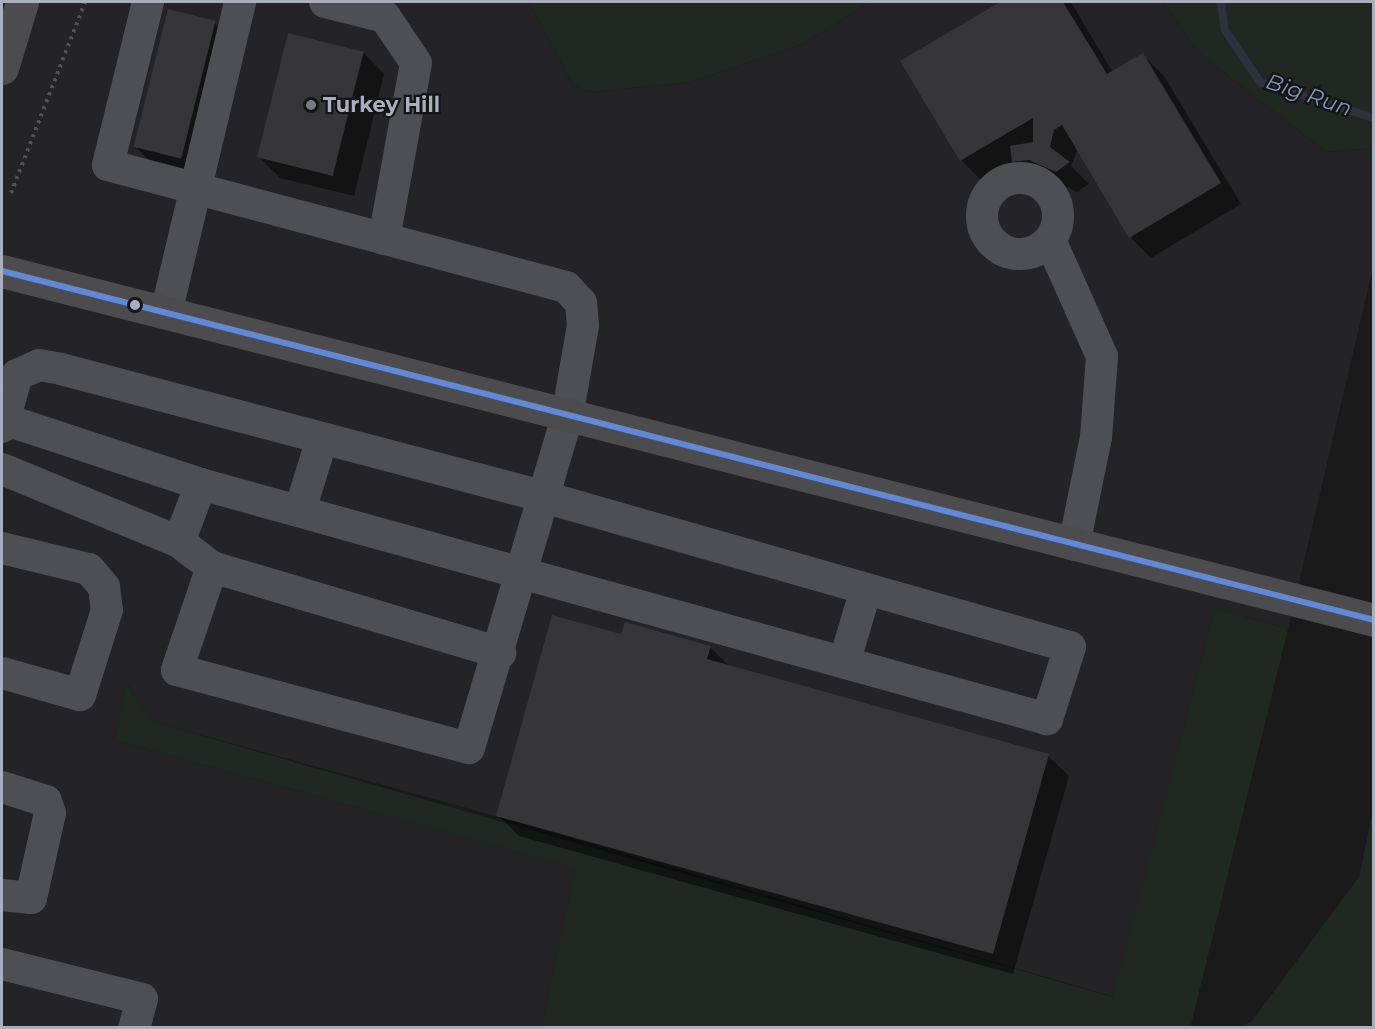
<!DOCTYPE html>
<style>
body{margin:0}
#map{position:relative;width:1375px;height:1029px;overflow:hidden;background:#1a1a1a;font-family:Montserrat,sans-serif}
div>[style]{position:absolute}
[style*='--x']{left:calc(var(--x)*1px);top:calc(var(--y)*1px);width:calc(var(--w)*1px);rotate:calc(var(--a)*1deg)}
.built>*{inset:0;background:#242426}
.green>*{inset:0;background:#1f2821}
.shadow>*{inset:0;background:#0007}
.stream>*{height:8px;margin:-4px;padding:0 4px;transform-origin:4px;border-radius:4px;background:#2c333d}
.building>*{inset:0;background:#363638;transform-origin:0 0}
.path>*{height:4px;margin-top:-2px;transform-origin:0;background:repeating-linear-gradient(90deg,#505055 0 3px,transparent 0 7.5px)}
.minor>*{height:32px;margin:-16px;padding:0 16px;transform-origin:16px;border-radius:16px;background:#4e4f53}
.minor>.ring{margin:-16px;padding:0;box-sizing:content-box;background:none;border:32px solid #4e4f53;border-radius:50%}
.major>*{height:33px;margin:-16.5px;padding:0 16.5px;transform-origin:16.5px;border-radius:16.5px;background:#4c4c4f}
.bus-1>*{height:6px;margin:-3px;padding:0 3px;transform-origin:3px;border-radius:3px;background:#6089d6}
.dots>*{width:16px;height:16px;translate:-50% -50%;box-sizing:border-box;border:3px solid #141416;border-radius:50%}
span{translate:-50% -50%;white-space:nowrap;text-align:center;line-height:1.15;-webkit-text-stroke:4.5px #141416;paint-order:stroke}
.poi-label{font-size:21px;color:#abaebb;font-weight:700}
.left{translate:0 -50%;text-align:left}
.water-label{font-size:22px;color:#8098b8;font-style:italic}
.frame{position:absolute;inset:0;border:3px solid #abaebb;pointer-events:none}
</style>
<div id="map">
<div class="built">
<i style="clip-path:polygon(2px 2px,529px 2px,573px 85px,592px 92px,691px 82px,803px 44px,870px 2px,1163px 2px,1199px 53px,1326px 152px,1373px 148px,1373px 268px,1288px 629px,1215px 608px,1114px 997px,496px 816px,150px 721px,128px 685px,114px 740px,577px 868px,541px 1027px,2px 1028px)"></i>
</div>
<div class="green">
<i style="clip-path:polygon(529px 2px,870px 2px,803px 44px,691px 82px,592px 92px,573px 85px)"></i>
<i style="clip-path:polygon(1163px 2px,1373px 2px,1373px 148px,1326px 152px,1199px 53px)"></i>
<i style="clip-path:polygon(1215px 608px,1288px 629px,1191px 1025px,1196px 1027px,541px 1027px,576px 868px,114px 740px,127px 684px,151px 721px,1113px 997px)"></i>
<i style="clip-path:polygon(1373px 810px,1373px 1027px,1241px 1027px,1252px 1021px,1359px 877px)"></i>
</div>
<div class="shadow">
<i style="clip-path:polygon(1003px 2px,1071px 2px,1113px 73px,1143px 55px,1164px 76px,1241px 204px,1151px 258px,1130px 237px,1078px 149px,1071px 166px,1089px 184px,1077px 192px,1052px 180px,1035px 182px,1014px 162px,982px 181px,961px 160px,902px 61px)"></i>
<i style="clip-path:polygon(214px 22px,230px 38px,196px 173px,151px 162px,135px 146px)"></i>
<i style="clip-path:polygon(364px 53px,384px 74px,354px 196px,280px 178px,259px 157px)"></i>
<i style="clip-path:polygon(622px 636px,710px 647px,730px 667px,1048px 756px,1069px 776px,1013px 974px,519px 836px,498px 815px)"></i>
</div>
<div class="stream">
<i style="--x:1221;--y:2;--w:28;--a:82"></i>
<i style="--x:1225;--y:30;--w:63;--a:56.1"></i>
<i style="--x:1260;--y:82;--w:120;--a:17.5"></i>
</div>
<div class="building">
<i style="clip-path:polygon(1000px 2px,1063px 2px,1107px 74px,1143px 53px,1221px 183px,1129px 238px,1062px 125px,1054px 130px,1050px 147px,1070px 162px,1056px 172px,1029px 160px,1012px 162px,1010px 146px,1033px 142px,1033px 118px,960px 161px,900px 61px)"></i>
<i style="left:168px;top:9px;width:49px;height:142px;rotate:14deg"></i>
<i style="left:288px;top:33px;width:78px;height:128px;rotate:14deg"></i>
<i style="clip-path:polygon(552px 615px,621px 634px,625px 622px,711px 646px,707px 659px,1049px 754px,993px 954px,496px 816px)"></i>
</div>
<div class="path">
<i style="--x:11;--y:193;--w:205;--a:-68.8"></i>
</div>
<div class="minor">
<i style="--x:325;--y:2;--w:62;--a:14"></i>
<i style="--x:385;--y:17;--w:55;--a:56"></i>
<i style="--x:416;--y:63;--w:179;--a:100.3"></i>
<i class="ring" style="left:982px;top:178px;width:44px;height:44px"></i>
<i style="--x:1050;--y:240;--w:127;--a:65.9"></i>
<i style="--x:1102;--y:356;--w:81;--a:94.2"></i>
<i style="--x:1096;--y:437;--w:110;--a:101.5"></i>
<i style="--x:166;--y:313;--w:320;--a:-76.6"></i>
<i style="--x:3;--y:419;--w:208;--a:18.2"></i>
<i style="--x:2;--y:427;--w:54;--a:-73.9"></i>
<i style="--x:17;--y:375;--w:24;--a:-24"></i>
<i style="--x:39;--y:365;--w:22;--a:10"></i>
<i style="--x:61;--y:369;--w:500;--a:14.8"></i>
<i style="--x:544;--y:497;--w:547;--a:15.92"></i>
<i style="--x:1070;--y:647;--w:76;--a:107.7"></i>
<i style="--x:1047;--y:719;--w:878;--a:-164.48"></i>
<i style="--x:201;--y:484;--w:62;--a:110.8"></i>
<i style="--x:2;--y:469;--w:191;--a:22.4"></i>
<i style="--x:179;--y:542;--w:41;--a:37.1"></i>
<i style="--x:212;--y:567;--w:109;--a:108.8"></i>
<i style="--x:177;--y:670;--w:302;--a:15"></i>
<i style="--x:469;--y:748;--w:345;--a:-73.5"></i>
<i style="--x:567;--y:417;--w:93;--a:-80.1"></i>
<i style="--x:583;--y:325;--w:22;--a:-95"></i>
<i style="--x:581;--y:303;--w:22;--a:-133"></i>
<i style="--x:566;--y:287;--w:474;--a:-165.1"></i>
<i style="--x:108;--y:165;--w:168;--a:-76.2"></i>
<i style="--x:300;--y:510;--w:74;--a:-72.8"></i>
<i style="--x:2;--y:548;--w:89;--a:13.6"></i>
<i style="--x:89;--y:569;--w:23;--a:50"></i>
<i style="--x:104;--y:587;--w:23;--a:83"></i>
<i style="--x:107;--y:610;--w:89;--a:107.6"></i>
<i style="--x:80;--y:695;--w:81;--a:-164.2"></i>
<i style="--x:212;--y:567;--w:301;--a:16.6"></i>
<i style="--x:845;--y:660;--w:74;--a:-73.5"></i>
<i style="--x:2;--y:787;--w:46;--a:17.7"></i>
<i style="--x:46;--y:801;--w:13;--a:72"></i>
<i style="--x:50;--y:813;--w:87;--a:102.6"></i>
<i style="--x:31;--y:898;--w:29;--a:-174"></i>
<i style="--x:2;--y:964;--w:144;--a:14"></i>
<i style="--x:142;--y:999;--w:30;--a:105"></i>
</div>
<div class="major">
<i style="--x:2;--y:68;--w:69;--a:-73.1"></i>
<i style="--x:2;--y:271;--w:1416;--a:14.27"></i>
</div>
<div class="bus-1">
<i style="--x:2;--y:271;--w:1416;--a:14.27"></i>
</div>
<div class="dots">
<i style="left:311px;top:105px;background:#787a83"></i>
<i style="left:135px;top:305px;background:#abaebb"></i>
</div>
<div class="poi-label">
<span class="left" style="left:323px;top:105px">Turkey Hill</span>
</div>
<div class="water-label">
<span style="left:1309px;top:95px;rotate:19deg">Big Run</span>
</div>
<div class="frame"></div>
</div>
